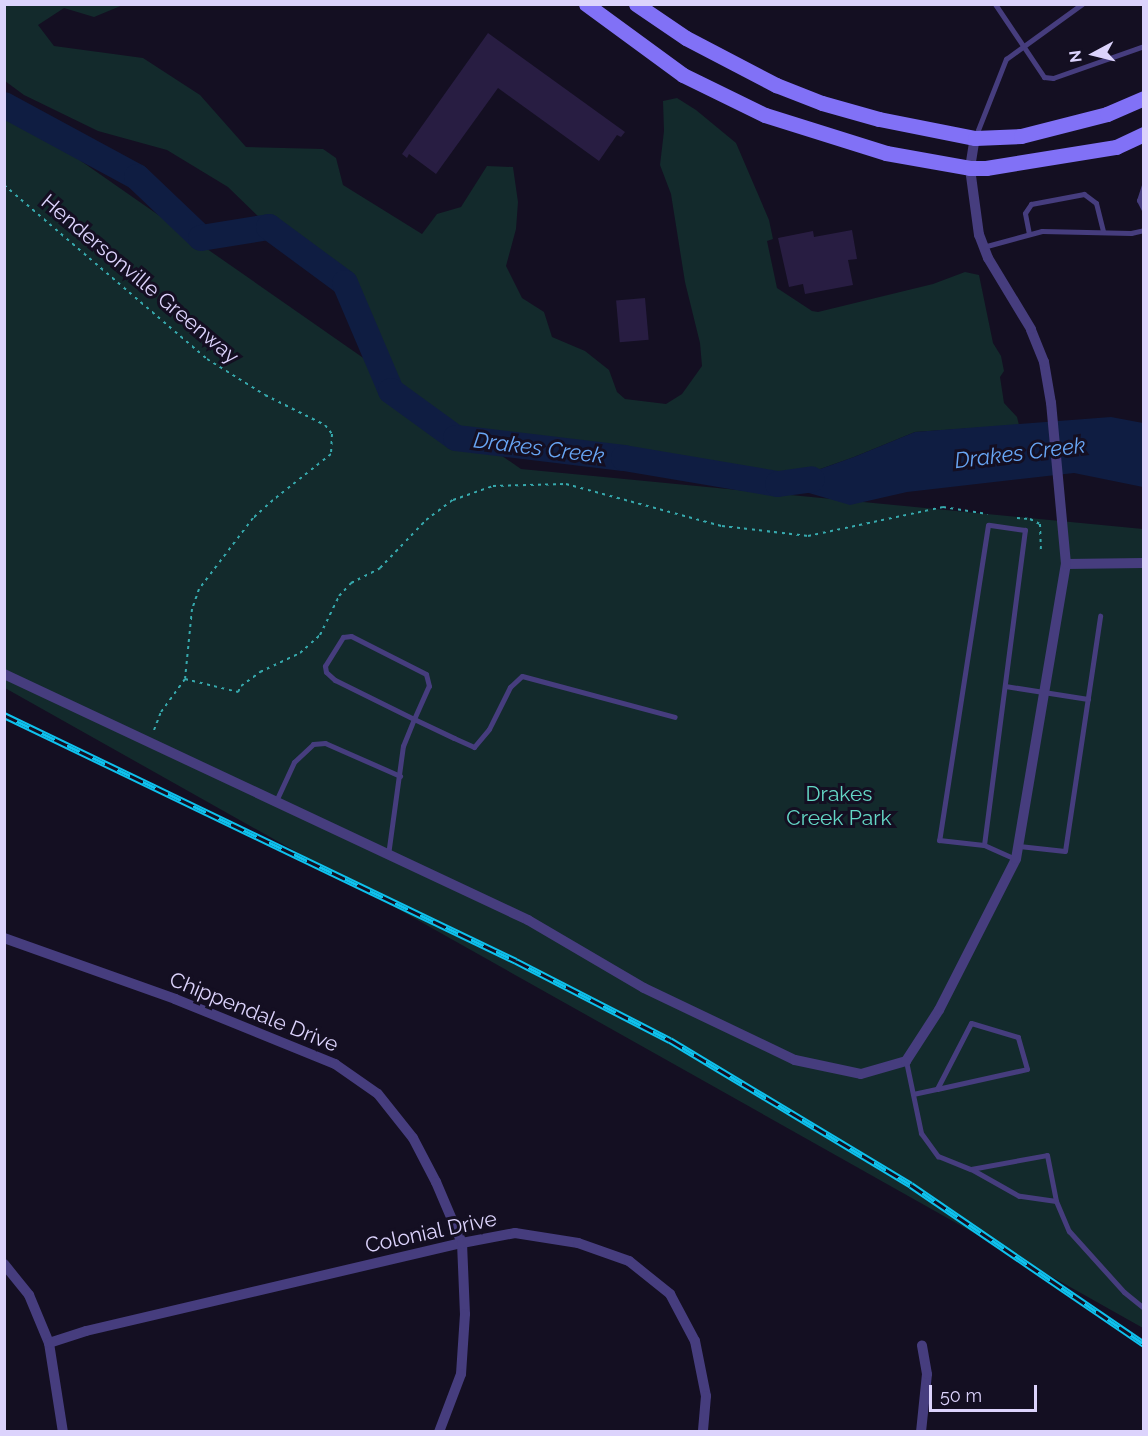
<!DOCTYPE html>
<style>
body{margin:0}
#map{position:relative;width:1148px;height:1436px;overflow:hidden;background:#140f22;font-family:Raleway,sans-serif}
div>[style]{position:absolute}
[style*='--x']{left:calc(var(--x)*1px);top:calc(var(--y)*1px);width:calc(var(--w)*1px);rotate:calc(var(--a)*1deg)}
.green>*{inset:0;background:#132a2c}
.water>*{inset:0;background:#0f1d42}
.river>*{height:26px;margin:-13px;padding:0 13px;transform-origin:13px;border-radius:13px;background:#0f1d42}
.building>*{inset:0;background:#281d42;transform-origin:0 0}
.path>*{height:2px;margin-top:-1px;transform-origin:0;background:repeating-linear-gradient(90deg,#36a9ad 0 3px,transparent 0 7.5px)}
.lane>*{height:5px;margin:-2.5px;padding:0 2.5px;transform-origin:2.5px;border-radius:2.5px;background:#463d7e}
.street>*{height:10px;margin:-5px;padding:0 5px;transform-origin:5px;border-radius:5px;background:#463d7e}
.secondary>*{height:15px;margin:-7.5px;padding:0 7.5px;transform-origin:7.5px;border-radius:7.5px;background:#8171f6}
.rail>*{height:7px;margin-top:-3.5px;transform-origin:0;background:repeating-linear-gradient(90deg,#140f22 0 14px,#0fc1ed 0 28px);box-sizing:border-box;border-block:2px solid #0fc1ed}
span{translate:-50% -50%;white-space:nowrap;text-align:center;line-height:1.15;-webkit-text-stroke:6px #140f22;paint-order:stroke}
.street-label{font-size:21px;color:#dcd3fc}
.park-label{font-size:21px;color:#64d8c6}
.water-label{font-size:22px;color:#68a6f5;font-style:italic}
.frame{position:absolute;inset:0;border:6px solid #dcd3fc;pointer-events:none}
.north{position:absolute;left:1064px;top:24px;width:60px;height:60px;-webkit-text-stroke:4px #140f22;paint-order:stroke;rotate:263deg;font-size:16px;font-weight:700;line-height:24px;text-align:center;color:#dcd3fc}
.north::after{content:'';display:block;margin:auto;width:21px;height:27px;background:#dcd3fc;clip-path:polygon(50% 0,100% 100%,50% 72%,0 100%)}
.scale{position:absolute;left:929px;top:1385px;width:108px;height:27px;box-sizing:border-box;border:3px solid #dcd3fc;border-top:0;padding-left:8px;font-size:18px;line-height:21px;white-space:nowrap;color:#dcd3fc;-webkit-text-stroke:4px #140f22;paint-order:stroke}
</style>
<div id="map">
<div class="green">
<i style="clip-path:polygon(5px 5px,123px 5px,94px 17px,64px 8px,38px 25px,54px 46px,143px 58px,200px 95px,246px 147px,323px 149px,336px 158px,343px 185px,422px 234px,437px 214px,461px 207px,487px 166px,513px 167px,518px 202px,516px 229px,506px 266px,522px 298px,544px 312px,552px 337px,585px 351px,609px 370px,617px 392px,625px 399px,666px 404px,682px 394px,702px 366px,700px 343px,685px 282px,671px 194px,660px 165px,664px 131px,663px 101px,677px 98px,696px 110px,736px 143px,769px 220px,773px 239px,767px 241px,777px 288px,812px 311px,818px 312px,933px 284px,965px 272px,979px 275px,993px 343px,1001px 356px,1004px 371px,1000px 377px,1004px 403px,1017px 417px,1019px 425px,915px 432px,854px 457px,778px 484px,624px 458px,482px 442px,521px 469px,1143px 529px,1143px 1328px,5px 688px,5px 108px,382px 371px,345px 283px,269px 227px,228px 187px,167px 150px,98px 131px,24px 95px,5px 81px)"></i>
</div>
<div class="water">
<i style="clip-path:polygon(1111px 417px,1143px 423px,1143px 487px,1074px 473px,907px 492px,850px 505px,778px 484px,854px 457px,915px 432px)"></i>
</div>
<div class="river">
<i style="--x:4;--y:105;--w:151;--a:28.4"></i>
<i style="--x:137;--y:177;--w:88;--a:43.6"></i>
<i style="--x:201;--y:238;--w:69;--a:-9.2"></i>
<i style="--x:269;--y:227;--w:94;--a:36.4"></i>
<i style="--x:345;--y:283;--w:117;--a:66.9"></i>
<i style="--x:391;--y:391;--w:80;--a:35.9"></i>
<i style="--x:456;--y:438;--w:169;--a:6.8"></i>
<i style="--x:624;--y:458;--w:156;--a:9.6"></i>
<i style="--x:778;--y:484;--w:34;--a:-8"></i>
</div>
<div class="building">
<i style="clip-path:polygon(488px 33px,625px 132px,621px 137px,617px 135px,599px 161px,498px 88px,436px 174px,409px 154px,407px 158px,402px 154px)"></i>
<i style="clip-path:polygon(852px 230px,857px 259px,848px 260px,853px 285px,805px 294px,803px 284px,789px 287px,778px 238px,813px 231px,814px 237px)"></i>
<i style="left:645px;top:298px;width:42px;height:29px;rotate:85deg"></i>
</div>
<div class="path">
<i style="--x:4;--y:185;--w:267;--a:40.6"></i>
<i style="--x:207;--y:359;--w:68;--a:31.8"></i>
<i style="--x:265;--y:395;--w:67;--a:26.6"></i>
<i style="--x:325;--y:425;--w:11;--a:52"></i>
<i style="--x:332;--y:434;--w:20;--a:93"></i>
<i style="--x:331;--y:454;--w:74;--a:141.6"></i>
<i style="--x:273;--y:500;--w:27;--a:138"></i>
<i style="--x:253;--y:518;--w:89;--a:127.3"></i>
<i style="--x:199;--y:589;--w:21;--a:109"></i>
<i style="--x:192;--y:609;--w:70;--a:95.7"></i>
<i style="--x:1017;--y:518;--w:13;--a:4"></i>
<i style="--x:1030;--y:519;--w:11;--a:27"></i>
<i style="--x:1040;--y:524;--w:30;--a:88"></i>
<i style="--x:185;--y:679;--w:55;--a:13.8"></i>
<i style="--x:238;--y:692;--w:7;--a:-63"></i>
<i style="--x:241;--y:686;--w:24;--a:-36"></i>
<i style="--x:260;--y:672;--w:44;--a:-25.4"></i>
<i style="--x:300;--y:653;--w:27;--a:-42"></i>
<i style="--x:320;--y:635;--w:43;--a:-64"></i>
<i style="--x:339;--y:596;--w:18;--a:-47"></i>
<i style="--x:351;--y:583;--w:33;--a:-27"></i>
<i style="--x:380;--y:568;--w:66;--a:-46.2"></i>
<i style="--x:426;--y:520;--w:34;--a:-37"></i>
<i style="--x:453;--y:500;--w:42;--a:-19.3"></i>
<i style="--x:493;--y:486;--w:73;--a:-1.6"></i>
<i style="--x:566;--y:484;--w:162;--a:15.1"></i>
<i style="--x:722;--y:526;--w:87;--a:6.6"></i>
<i style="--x:808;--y:536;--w:138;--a:-12.1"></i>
<i style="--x:943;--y:507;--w:45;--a:9"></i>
<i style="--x:154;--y:730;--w:19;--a:-69"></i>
<i style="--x:161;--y:712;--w:41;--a:-54"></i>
</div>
<div class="lane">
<i style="--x:995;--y:4;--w:88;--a:56.1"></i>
<i style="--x:1044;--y:77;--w:9;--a:6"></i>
<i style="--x:1053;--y:78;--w:96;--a:-19.4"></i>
<i style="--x:976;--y:135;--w:82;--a:-68.5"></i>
<i style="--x:1006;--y:59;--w:94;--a:-35.9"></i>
<i style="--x:1144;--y:185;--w:16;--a:108"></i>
<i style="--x:1139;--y:200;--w:11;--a:63"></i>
<i style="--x:1029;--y:234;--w:21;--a:-101"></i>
<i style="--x:1025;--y:213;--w:11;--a:-56"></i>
<i style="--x:1031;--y:204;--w:54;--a:-10.7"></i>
<i style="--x:1084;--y:194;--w:15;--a:37"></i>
<i style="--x:1096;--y:203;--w:29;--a:76"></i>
<i style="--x:983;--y:247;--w:61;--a:-15.2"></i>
<i style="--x:1042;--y:231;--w:89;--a:1.3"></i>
<i style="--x:1131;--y:233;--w:13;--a:-13"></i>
<i style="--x:1005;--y:686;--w:84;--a:8.9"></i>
<i style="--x:276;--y:801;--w:43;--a:-65.2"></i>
<i style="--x:294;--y:762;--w:26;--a:-43"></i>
<i style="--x:313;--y:744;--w:12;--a:-5"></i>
<i style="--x:325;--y:743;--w:82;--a:23.7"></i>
<i style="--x:984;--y:845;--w:318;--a:-82.6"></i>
<i style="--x:1025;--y:530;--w:37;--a:-172"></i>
<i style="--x:988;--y:525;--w:319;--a:98.8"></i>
<i style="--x:939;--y:840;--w:45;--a:6.3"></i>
<i style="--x:984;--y:845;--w:35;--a:24"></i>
<i style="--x:1019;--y:846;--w:46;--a:6.2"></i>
<i style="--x:1065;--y:851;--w:238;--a:-81.5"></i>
<i style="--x:388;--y:855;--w:110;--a:-82.2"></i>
<i style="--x:403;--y:746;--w:29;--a:-68"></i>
<i style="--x:414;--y:719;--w:36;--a:-66"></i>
<i style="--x:429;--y:686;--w:12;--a:-104"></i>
<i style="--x:426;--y:674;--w:84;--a:-153.1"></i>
<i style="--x:351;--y:636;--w:8;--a:173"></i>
<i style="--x:343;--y:637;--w:34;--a:122"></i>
<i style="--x:325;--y:666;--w:6;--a:81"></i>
<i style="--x:326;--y:672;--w:12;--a:42"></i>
<i style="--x:335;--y:680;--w:88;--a:26.3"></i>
<i style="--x:414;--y:719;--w:44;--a:25.4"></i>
<i style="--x:454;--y:738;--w:22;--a:24"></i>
<i style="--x:474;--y:747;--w:23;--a:-50"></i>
<i style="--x:489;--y:729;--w:47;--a:-63.4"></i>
<i style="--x:510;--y:687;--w:16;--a:-43"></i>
<i style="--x:522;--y:676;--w:158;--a:15"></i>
<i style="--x:906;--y:1061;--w:74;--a:78.2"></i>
<i style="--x:921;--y:1133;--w:29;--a:54"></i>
<i style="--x:938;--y:1156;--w:35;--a:22"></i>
<i style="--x:971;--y:1169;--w:77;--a:-10.4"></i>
<i style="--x:1047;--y:1155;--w:47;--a:78.9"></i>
<i style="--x:1056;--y:1201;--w:37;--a:-172"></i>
<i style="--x:1019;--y:1196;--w:55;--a:-150.6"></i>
<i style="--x:913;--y:1094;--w:25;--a:-12"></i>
<i style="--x:937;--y:1089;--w:92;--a:-12.5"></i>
<i style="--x:1027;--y:1069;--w:33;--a:-106"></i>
<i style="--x:1018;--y:1037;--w:49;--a:-163.4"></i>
<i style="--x:971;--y:1023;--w:74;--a:117.3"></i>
<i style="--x:1056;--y:1201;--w:33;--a:67"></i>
<i style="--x:1069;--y:1231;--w:82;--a:48"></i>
<i style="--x:1124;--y:1292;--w:26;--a:39"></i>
</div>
<div class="street">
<i style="--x:1066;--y:564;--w:78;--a:-0.7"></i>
<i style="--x:4;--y:674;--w:579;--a:25.15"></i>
<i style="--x:528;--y:920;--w:134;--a:30.4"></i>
<i style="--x:644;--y:988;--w:167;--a:25.5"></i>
<i style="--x:795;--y:1060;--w:67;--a:12"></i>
<i style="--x:861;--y:1074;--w:47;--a:-16.1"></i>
<i style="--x:906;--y:1061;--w:61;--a:-57.1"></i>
<i style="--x:939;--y:1010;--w:169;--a:-63"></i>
<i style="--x:1016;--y:859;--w:299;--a:-80.4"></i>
<i style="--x:1066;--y:564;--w:162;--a:-95.3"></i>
<i style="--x:1051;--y:403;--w:42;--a:-99.7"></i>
<i style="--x:1044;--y:362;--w:35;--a:-112"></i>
<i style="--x:1031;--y:329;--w:83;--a:-121.2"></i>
<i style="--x:988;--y:258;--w:25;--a:-111"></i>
<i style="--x:979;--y:235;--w:68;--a:-97.7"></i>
<i style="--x:970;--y:168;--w:30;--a:-81"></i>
<i style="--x:4;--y:938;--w:182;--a:19.6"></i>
<i style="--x:175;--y:999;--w:173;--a:22.1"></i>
<i style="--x:335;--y:1064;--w:52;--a:34.9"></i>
<i style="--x:378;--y:1094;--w:56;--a:51.5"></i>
<i style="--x:413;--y:1138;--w:50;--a:62.4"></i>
<i style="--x:436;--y:1182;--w:66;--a:66.9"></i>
<i style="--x:462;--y:1243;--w:71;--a:87.6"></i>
<i style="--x:465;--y:1314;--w:60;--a:93.8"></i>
<i style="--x:461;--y:1374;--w:62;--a:110.8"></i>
<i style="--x:4;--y:1264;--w:40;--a:51"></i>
<i style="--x:29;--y:1295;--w:52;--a:67.4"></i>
<i style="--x:49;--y:1343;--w:90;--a:81.1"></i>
<i style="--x:49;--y:1343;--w:39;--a:-18"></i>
<i style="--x:86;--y:1331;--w:386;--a:-13.2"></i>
<i style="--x:462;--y:1243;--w:54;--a:-10.7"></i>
<i style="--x:515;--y:1233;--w:64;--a:9"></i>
<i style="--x:578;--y:1243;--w:54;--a:19.4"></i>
<i style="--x:629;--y:1261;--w:53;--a:38.8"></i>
<i style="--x:670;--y:1294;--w:53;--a:62"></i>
<i style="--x:695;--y:1341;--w:56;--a:78.7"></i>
<i style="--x:706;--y:1396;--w:36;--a:95"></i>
<i style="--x:921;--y:1432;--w:58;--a:-84.1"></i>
<i style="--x:927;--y:1374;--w:29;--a:-100"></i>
</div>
<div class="secondary">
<i style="--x:586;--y:4;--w:120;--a:36.2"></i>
<i style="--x:683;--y:75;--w:91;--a:26"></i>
<i style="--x:765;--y:115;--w:127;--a:17.4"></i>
<i style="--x:886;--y:153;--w:85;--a:10.1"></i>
<i style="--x:970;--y:168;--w:16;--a:0"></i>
<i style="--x:986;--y:168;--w:132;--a:-9.2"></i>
<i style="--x:1116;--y:147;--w:31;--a:-25"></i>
<i style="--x:636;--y:4;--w:60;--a:34.2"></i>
<i style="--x:686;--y:38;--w:102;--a:27.6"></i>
<i style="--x:776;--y:85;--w:49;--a:21.4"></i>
<i style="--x:822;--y:103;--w:59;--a:15.7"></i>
<i style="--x:879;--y:119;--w:98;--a:11.2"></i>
<i style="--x:975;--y:138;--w:46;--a:-2.5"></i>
<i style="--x:1021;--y:136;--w:89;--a:-14.3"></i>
<i style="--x:1107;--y:114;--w:40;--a:-23.4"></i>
</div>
<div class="rail">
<i style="--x:4;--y:715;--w:568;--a:25.66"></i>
<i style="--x:516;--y:961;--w:173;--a:27.2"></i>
<i style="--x:670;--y:1040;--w:281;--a:31"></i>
<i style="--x:911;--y:1185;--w:282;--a:34.3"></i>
</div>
<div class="street-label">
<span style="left:140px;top:279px;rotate:40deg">Hendersonville Greenway</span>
<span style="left:254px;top:1012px;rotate:22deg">Chippendale Drive</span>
<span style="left:431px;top:1232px;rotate:-12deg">Colonial Drive</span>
</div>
<div class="park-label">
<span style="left:839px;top:806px">Drakes<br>Creek Park</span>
</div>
<div class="water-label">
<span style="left:539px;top:448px;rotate:7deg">Drakes Creek</span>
<span style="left:1020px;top:453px;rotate:-7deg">Drakes Creek</span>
</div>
<div class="frame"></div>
<div class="north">N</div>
<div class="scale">50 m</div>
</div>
